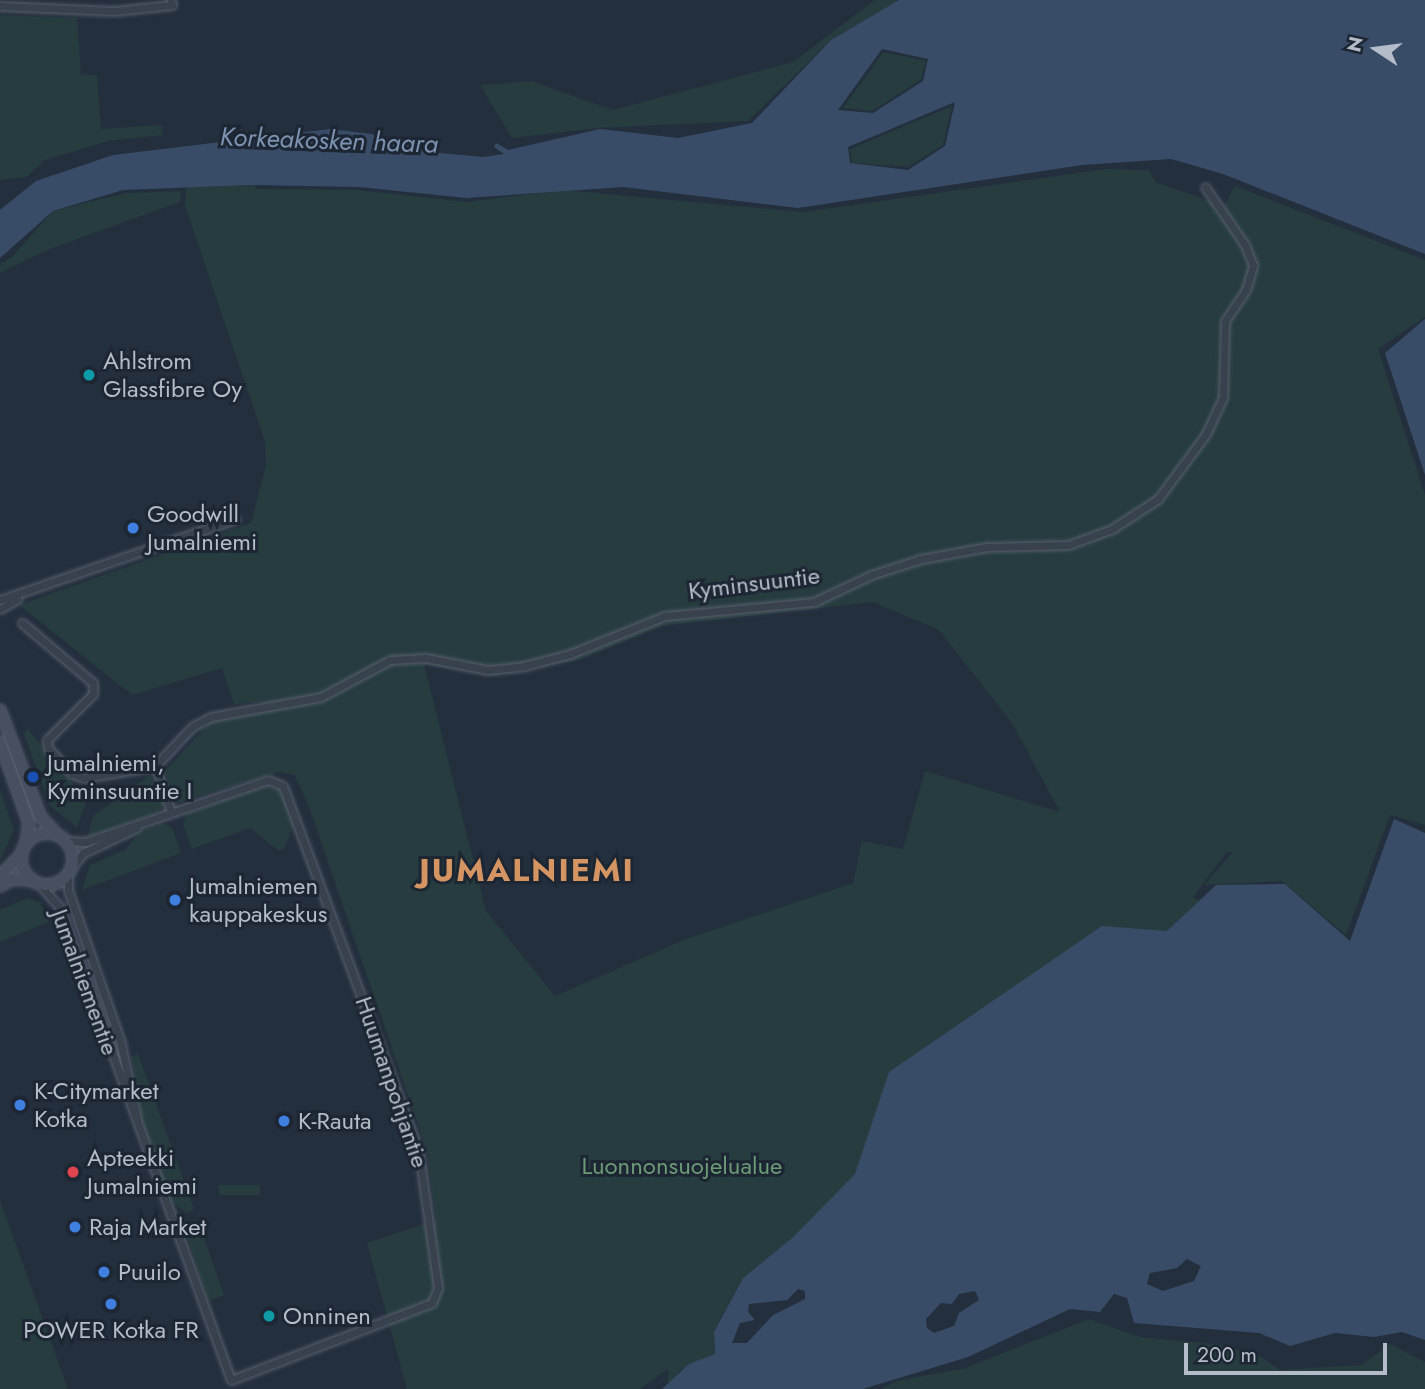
<!DOCTYPE html>
<style>
body{margin:0}
#map{position:relative;width:1425px;height:1389px;overflow:hidden;background:#242f3e;font-family:Jost,sans-serif}
div>[style]{position:absolute}
[style*='--x']{left:calc(var(--x)*1px);top:calc(var(--y)*1px);width:calc(var(--w)*1px);rotate:calc(var(--a)*1deg)}
.green>*{inset:0;background:#263c3f;transform-origin:0 0}
.water>*{inset:0;background:#394c67}
.roads{filter:drop-shadow(0 0 2px #565f6c) drop-shadow(0 0 2px #565f6c)}
.street>*{height:7px;margin:-3.5px;padding:0 3.5px;transform-origin:3.5px;border-radius:3.5px;background:#38414e}
.secondary>*{height:10px;margin:-5px;padding:0 5px;transform-origin:5px;border-radius:5px;background:#465061}
.secondary>.ring{margin:-5px;padding:0;box-sizing:content-box;background:none;border:10px solid #465061;border-radius:50%}
.dots>*{width:19px;height:19px;translate:-50% -50%;box-sizing:border-box;border:4px solid #1d2633;border-radius:50%}
span{translate:-50% -50%;white-space:nowrap;text-align:center;line-height:1.15;-webkit-text-stroke:6px #1d2633;paint-order:stroke}
.poi-label{font-size:24px;color:#b4bcc9}
.left{translate:0 -50%;text-align:left}
.street-label{font-size:24px;color:#b4bcc9}
.park-label{font-size:24px;color:#6b9a76}
.water-label{font-size:26px;color:#7c92b1;font-style:italic}
.district-label{font-size:32px;color:#d59563;font-weight:700;letter-spacing:2px}
.north{position:absolute;left:1341px;top:14px;width:70px;height:70px;-webkit-text-stroke:5px #1d2633;paint-order:stroke;rotate:283deg;font-size:19px;font-weight:700;line-height:28px;text-align:center;color:#b4bcc9}
.north::after{content:'';display:block;margin:auto;width:24px;height:32px;background:#b4bcc9;clip-path:polygon(50% 0,100% 100%,50% 72%,0 100%)}
.scale{position:absolute;left:1184px;top:1343px;width:203px;height:32px;box-sizing:border-box;border:4px solid #b4bcc9;border-top:0;padding-left:9px;font-size:21px;line-height:24px;white-space:nowrap;color:#b4bcc9;-webkit-text-stroke:5px #1d2633;paint-order:stroke}
</style>
<div id="map">
<div class="green">
<i style="clip-path:polygon(875px 0,899px 0,831px 40px,748px 121px,599px 128px,512px 138px,480px 85px,531px 81px,613px 110px,793px 62px)"></i>
<i style="clip-path:polygon(0 15px,77px 18px,81px 74px,97px 75px,101px 129px,161px 125px,163px 135px,108px 141px,45px 160px,26px 177px,0 180px)"></i>
<i style="clip-path:polygon(883px 52px,926px 61px,921px 80px,872px 111px,843px 108px)"></i>
<i style="clip-path:polygon(952px 106px,943px 145px,908px 167px,852px 163px,850px 149px)"></i>
<i style="clip-path:polygon(evenodd,1105px 169px,1149px 170px,1155px 182px,1224px 206px,1235px 186px,1425px 260px,1425px 317px,1378px 349px,1425px 495px,1425px 825px,1390px 815px,1346px 935px,1282px 881px,1204px 885px,1233px 852px,1226px 853px,1193px 897px,1201px 901px,1208px 938px,855px 1174px,792px 1238px,743px 1278px,714px 1331px,715px 1354px,681px 1370px,668px 1385px,668px 1369px,640px 1389px,407px 1389px,367px 1243px,436px 1220px,427px 1150px,309px 807px,295px 775px,279px 772px,177px 803px,165px 771px,211px 721px,261px 712px,260px 702px,234px 704px,222px 668px,132px 695px,19px 605px,251px 523px,266px 465px,265px 442px,185px 205px,186px 187px,254px 185px,256px 189px,357px 190px,466px 202px,564px 190px,803px 212px,1105px 169px,873px 602px,939px 630px,1012px 723px,1060px 812px,925px 771px,903px 849px,862px 841px,853px 883px,686px 939px,555px 996px,486px 911px,424px 664px,492px 676px,579px 660px,662px 626px,873px 602px)"></i>
<i style="clip-path:polygon(181px 191px,180px 202px,47px 250px,0 273px,0 264px,12px 257px,53px 211px,126px 193px)"></i>
<i style="clip-path:polygon(27px 728px,87px 800px,77px 827px,50px 806px,24px 734px)"></i>
<i style="clip-path:polygon(150px 775px,164px 804px,159px 812px,87px 837px,93px 816px)"></i>
<i style="clip-path:polygon(263px 786px,281px 790px,295px 822px,284px 849px,279px 851px,250px 828px,192px 849px,183px 824px,187px 814px)"></i>
<i style="clip-path:polygon(0 790px,14px 830px,0 861px)"></i>
<i style="clip-path:polygon(161px 823px,172px 827px,181px 853px,82px 890px,90px 865px,125px 850px,139px 832px)"></i>
<i style="clip-path:polygon(27px 898px,40px 902px,49px 922px,0 942px,0 910px)"></i>
<i style="clip-path:polygon(138px 1054px,194px 1209px,186px 1213px,170px 1200px,142px 1121px,131px 1057px)"></i>
<i style="left:260px;top:1185px;width:10px;height:41px;rotate:90deg"></i>
<i style="clip-path:polygon(0 1200px,68px 1389px,0 1389px)"></i>
<i style="clip-path:polygon(201px 1229px,224px 1295px,208px 1301px,188px 1238px)"></i>
<i style="clip-path:polygon(1089px 1319px,1140px 1337px,1222px 1345px,1260px 1356px,1280px 1370px,1361px 1365px,1390px 1344px,1425px 1362px,1425px 1389px,881px 1389px,897px 1381px,965px 1368px)"></i>
</div>
<div class="water">
<i style="clip-path:polygon(evenodd,899px 0,1425px 0,1425px 254px,1223px 174px,1171px 159px,1082px 165px,798px 208px,623px 187px,466px 198px,359px 187px,249px 185px,123px 190px,53px 211px,0 258px,0 210px,36px 181px,113px 155px,330px 129px,372px 134px,429px 152px,483px 157px,504px 154px,494px 147px,496px 143px,508px 150px,600px 129px,678px 138px,752px 123px,831px 40px,899px 0,882px 49px,928px 59px,923px 81px,873px 113px,838px 110px,882px 49px,899px 0,955px 102px,945px 146px,908px 170px,850px 163px,848px 147px,955px 102px)"></i>
<i style="clip-path:polygon(1425px 319px,1425px 475px,1385px 353px)"></i>
<i style="clip-path:polygon(evenodd,1394px 819px,1425px 833px,1425px 1340px,1402px 1332px,1374px 1337px,1335px 1333px,1290px 1346px,1259px 1333px,1134px 1323px,1127px 1298px,1114px 1294px,1100px 1312px,1070px 1309px,968px 1357px,863px 1389px,662px 1389px,689px 1364px,715px 1354px,714px 1332px,743px 1278px,792px 1238px,855px 1174px,889px 1072px,1102px 926px,1167px 931px,1216px 885px,1285px 884px,1350px 941px,1394px 819px,1187px 1259px,1201px 1266px,1194px 1281px,1163px 1291px,1147px 1284px,1150px 1273px,1177px 1268px,1187px 1259px,1394px 819px,798px 1289px,805px 1291px,805px 1299px,773px 1315px,747px 1343px,732px 1343px,740px 1323px,755px 1320px,748px 1312px,749px 1304px,787px 1300px,798px 1289px,1394px 819px,975px 1291px,979px 1300px,959px 1313px,954px 1326px,934px 1333px,927px 1328px,926px 1319px,941px 1303px,952px 1304px,959px 1294px,975px 1291px)"></i>
</div>
<div class="roads">
<div class="street">
<i style="--x:0;--y:6;--w:114;--a:2.5"></i>
<i style="--x:114;--y:11;--w:58;--a:-5.9"></i>
<i style="--x:172;--y:5;--w:5;--a:-101"></i>
<i style="--x:0;--y:600;--w:249;--a:-19"></i>
<i style="--x:0;--y:609;--w:20;--a:-30"></i>
<i style="--x:22;--y:623;--w:93;--a:40.2"></i>
<i style="--x:93;--y:683;--w:11;--a:90"></i>
<i style="--x:93;--y:694;--w:65;--a:135"></i>
<i style="--x:47;--y:740;--w:8;--a:83"></i>
<i style="--x:48;--y:748;--w:35;--a:47"></i>
<i style="--x:72;--y:774;--w:13;--a:18"></i>
<i style="--x:84;--y:778;--w:72;--a:-9.6"></i>
<i style="--x:155;--y:766;--w:54;--a:-46.5"></i>
<i style="--x:192;--y:727;--w:21;--a:-28"></i>
<i style="--x:211;--y:717;--w:112;--a:-10.3"></i>
<i style="--x:321;--y:697;--w:78;--a:-28.2"></i>
<i style="--x:390;--y:660;--w:36;--a:-3"></i>
<i style="--x:426;--y:658;--w:63;--a:11"></i>
<i style="--x:488;--y:670;--w:36;--a:-6"></i>
<i style="--x:524;--y:666;--w:48;--a:-14.6"></i>
<i style="--x:570;--y:654;--w:102;--a:-21.8"></i>
<i style="--x:665;--y:616;--w:150;--a:-5.4"></i>
<i style="--x:814;--y:602;--w:63;--a:-25.3"></i>
<i style="--x:871;--y:575;--w:52;--a:-17.7"></i>
<i style="--x:921;--y:559;--w:67;--a:-10.3"></i>
<i style="--x:987;--y:547;--w:81;--a:-1.4"></i>
<i style="--x:1068;--y:545;--w:47;--a:-20"></i>
<i style="--x:1112;--y:529;--w:55;--a:-33.1"></i>
<i style="--x:1158;--y:499;--w:81;--a:-53.6"></i>
<i style="--x:1206;--y:434;--w:40;--a:-65"></i>
<i style="--x:1223;--y:398;--w:77;--a:-88.5"></i>
<i style="--x:1225;--y:321;--w:37;--a:-56"></i>
<i style="--x:1246;--y:290;--w:26;--a:-74"></i>
<i style="--x:1253;--y:265;--w:22;--a:-112"></i>
<i style="--x:1245;--y:245;--w:70;--a:-124.6"></i>
<i style="--x:155;--y:766;--w:49;--a:70.8"></i>
<i style="--x:72;--y:867;--w:18;--a:-52"></i>
<i style="--x:83;--y:853;--w:59;--a:-25.3"></i>
<i style="--x:68;--y:875;--w:15;--a:90"></i>
<i style="--x:68;--y:890;--w:159;--a:70.9"></i>
<i style="--x:120;--y:1040;--w:81;--a:77.9"></i>
<i style="--x:39;--y:884;--w:30;--a:48"></i>
<i style="--x:59;--y:906;--w:504;--a:70.06"></i>
<i style="--x:231;--y:1380;--w:215;--a:-21"></i>
<i style="--x:432;--y:1303;--w:16;--a:-68"></i>
<i style="--x:438;--y:1288;--w:137;--a:-98"></i>
<i style="--x:419;--y:1152;--w:390;--a:-110.4"></i>
<i style="--x:283;--y:786;--w:16;--a:-158"></i>
<i style="--x:268;--y:780;--w:192;--a:161.2"></i>
<i style="--x:86;--y:842;--w:20;--a:-177"></i>
</div>
<div class="secondary">
<i style="--x:0;--y:710;--w:113;--a:69.3"></i>
<i style="--x:40;--y:816;--w:25;--a:48"></i>
<i style="--x:0;--y:742;--w:86;--a:70.3"></i>
<i style="--x:29;--y:823;--w:21;--a:98"></i>
<i class="ring" style="left:21px;top:833px;width:42px;height:42px"></i>
<i style="--x:0;--y:876;--w:31;--a:-45"></i>
<i style="--x:0;--y:886;--w:14;--a:-30"></i>
<i style="--x:12;--y:879;--w:19;--a:3"></i>
</div>
</div>
<div class="dots">
<i style="left:89px;top:375px;background:#0f9aa8"></i>
<i style="left:133px;top:528px;background:#3f7fe0"></i>
<i style="left:33px;top:777px;background:#1a4fb4"></i>
<i style="left:175px;top:900px;background:#3f7fe0"></i>
<i style="left:20px;top:1105px;background:#3f7fe0"></i>
<i style="left:284px;top:1121px;background:#3f7fe0"></i>
<i style="left:73px;top:1172px;background:#e0444e"></i>
<i style="left:75px;top:1227px;background:#3f7fe0"></i>
<i style="left:104px;top:1272px;background:#3f7fe0"></i>
<i style="left:111px;top:1304px;background:#3f7fe0"></i>
<i style="left:269px;top:1316px;background:#0f9aa8"></i>
</div>
<div class="poi-label">
<span class="left" style="left:103px;top:375px">Ahlstrom<br>Glassfibre Oy</span>
<span class="left" style="left:147px;top:528px">Goodwill<br>Jumalniemi</span>
<span class="left" style="left:47px;top:777px">Jumalniemi,<br>Kyminsuuntie I</span>
<span class="left" style="left:189px;top:900px">Jumalniemen<br>kauppakeskus</span>
<span class="left" style="left:34px;top:1105px">K-Citymarket<br>Kotka</span>
<span class="left" style="left:298px;top:1121px">K-Rauta</span>
<span class="left" style="left:87px;top:1172px">Apteekki<br>Jumalniemi</span>
<span class="left" style="left:89px;top:1227px">Raja Market</span>
<span class="left" style="left:118px;top:1272px">Puuilo</span>
<span class="left" style="left:283px;top:1316px">Onninen</span>
<span style="left:111px;top:1330px">POWER Kotka FR</span>
</div>
<div class="street-label">
<span style="left:754px;top:583px;rotate:-7deg">Kyminsuuntie</span>
<span style="left:85px;top:982px;rotate:70deg">Jumalniementie</span>
<span style="left:392px;top:1082px;rotate:71deg">Huumanpohjantie</span>
</div>
<div class="park-label">
<span style="left:682px;top:1166px">Luonnonsuojelualue</span>
</div>
<div class="water-label">
<span style="left:329px;top:141px;rotate:2deg">Korkeakosken haara</span>
</div>
<div class="district-label">
<span style="left:527px;top:870px">JUMALNIEMI</span>
</div>
<div class="north">N</div>
<div class="scale">200 m</div>
</div>
